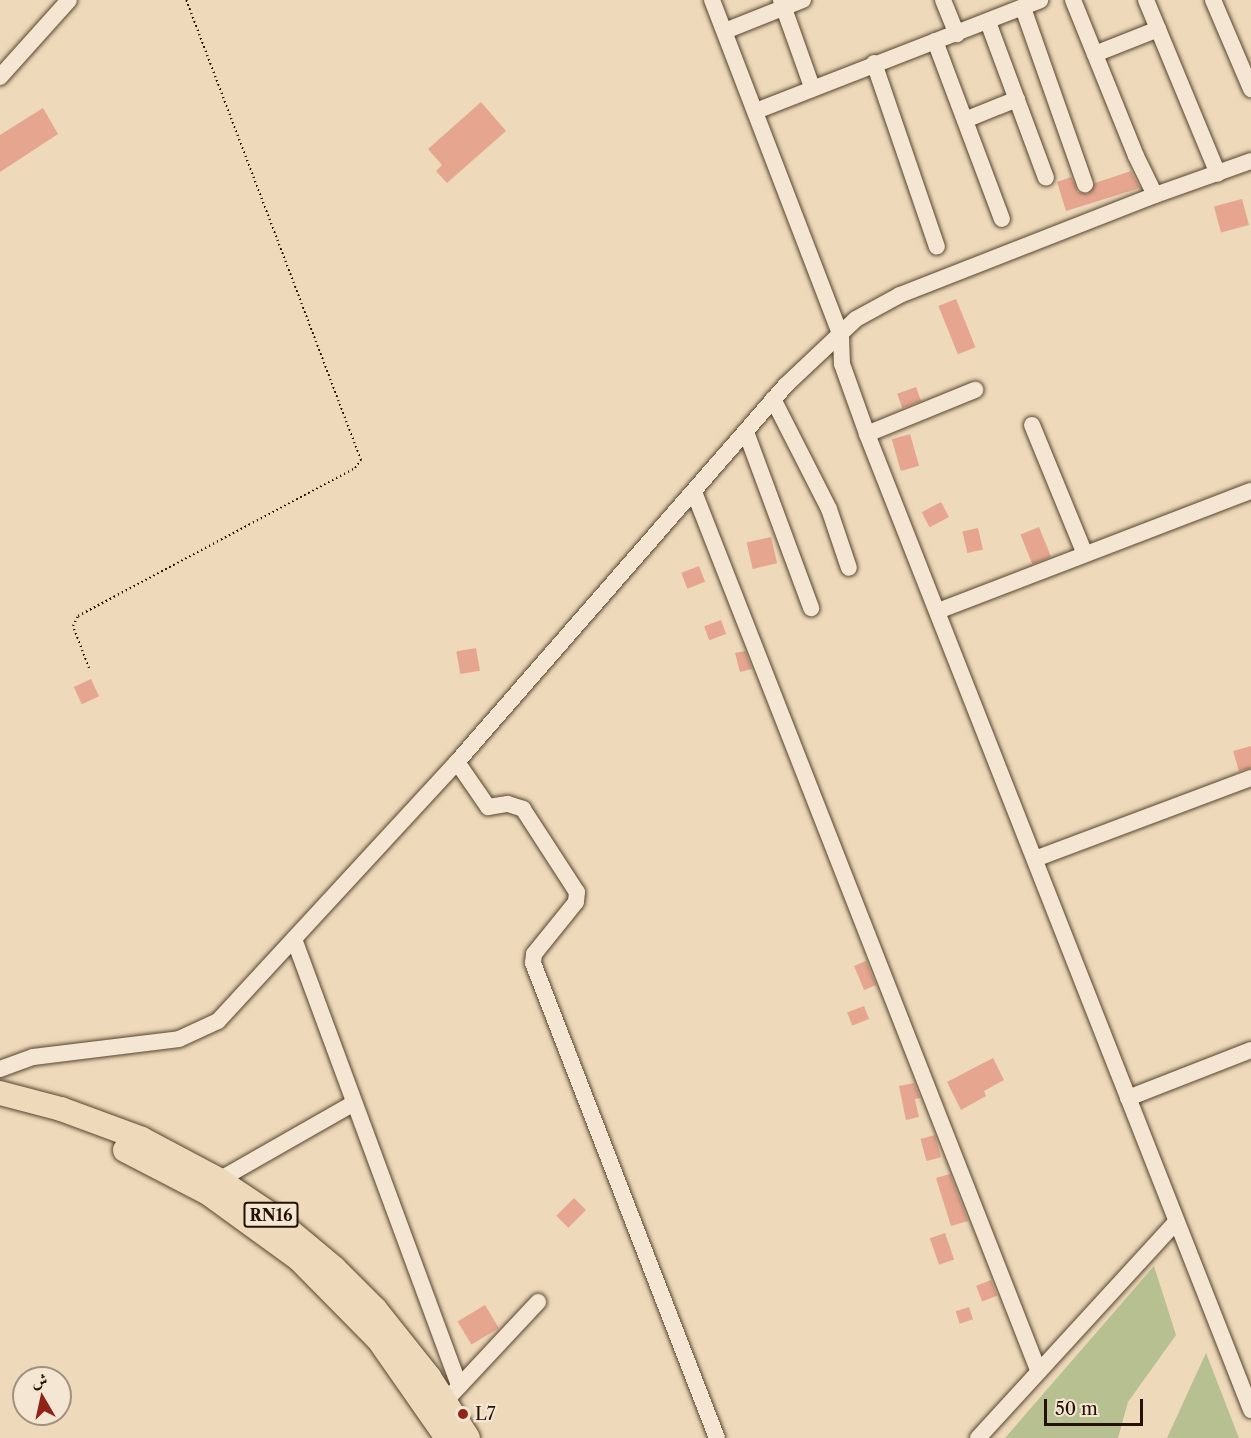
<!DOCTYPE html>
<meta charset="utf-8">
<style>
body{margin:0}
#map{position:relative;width:1251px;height:1438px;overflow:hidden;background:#eed9ba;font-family:"Libre Caslon Text",Amiri,serif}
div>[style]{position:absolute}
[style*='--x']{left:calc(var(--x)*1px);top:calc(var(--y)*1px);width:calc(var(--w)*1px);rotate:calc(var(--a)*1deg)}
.green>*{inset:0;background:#b6c091}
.building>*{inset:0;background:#e5a58e;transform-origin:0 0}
.path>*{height:2px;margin-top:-1px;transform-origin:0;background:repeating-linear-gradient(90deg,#241200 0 1.5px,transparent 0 4.5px)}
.roads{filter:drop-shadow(0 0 2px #56442e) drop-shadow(0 0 2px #56442e)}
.minor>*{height:16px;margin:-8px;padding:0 8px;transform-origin:8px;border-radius:8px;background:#f4e6d2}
.highway>*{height:24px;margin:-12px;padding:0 12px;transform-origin:12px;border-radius:12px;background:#eed9ba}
.dots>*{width:16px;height:16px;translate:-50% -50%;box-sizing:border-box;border:3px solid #f4e6d2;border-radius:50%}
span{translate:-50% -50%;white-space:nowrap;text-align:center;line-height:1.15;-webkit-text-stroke:4.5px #f4e6d2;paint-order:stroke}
.shield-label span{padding:2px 4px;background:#f4e6d2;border:2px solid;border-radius:4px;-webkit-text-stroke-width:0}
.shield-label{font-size:16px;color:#241200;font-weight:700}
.poi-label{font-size:18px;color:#241200}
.left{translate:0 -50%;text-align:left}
.north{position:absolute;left:12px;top:1366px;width:60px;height:60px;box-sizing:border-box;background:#f4e6d2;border:2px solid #a1917e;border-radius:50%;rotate:351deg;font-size:16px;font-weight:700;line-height:24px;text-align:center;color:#241200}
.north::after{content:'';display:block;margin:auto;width:21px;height:27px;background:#8f2418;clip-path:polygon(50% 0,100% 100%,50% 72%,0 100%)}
.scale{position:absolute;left:1044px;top:1399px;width:99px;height:27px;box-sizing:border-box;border:3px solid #241200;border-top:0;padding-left:8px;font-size:18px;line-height:21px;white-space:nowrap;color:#241200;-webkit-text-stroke:4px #f4e6d2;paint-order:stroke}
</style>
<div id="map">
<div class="green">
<i style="clip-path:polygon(1154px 1266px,1176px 1335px,1128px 1402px,1118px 1438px,1005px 1438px)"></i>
<i style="clip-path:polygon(1206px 1353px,1239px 1438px,1167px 1438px)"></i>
</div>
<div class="building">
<i style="clip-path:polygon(481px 102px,506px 131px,447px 183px,436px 171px,442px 165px,428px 149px)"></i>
<i style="clip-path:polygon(43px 108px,58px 134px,0 172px,0 135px)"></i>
<i style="clip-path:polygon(1131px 171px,1140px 188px,1066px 211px,1057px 182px,1071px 177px,1078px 192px,1088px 194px,1095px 183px)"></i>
<i style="left:1242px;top:199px;width:27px;height:29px;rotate:75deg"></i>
<i style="left:956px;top:299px;width:52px;height:19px;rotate:68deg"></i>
<i style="left:916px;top:387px;width:15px;height:20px;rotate:70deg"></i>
<i style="left:910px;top:434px;width:33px;height:19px;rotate:74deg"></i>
<i style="left:941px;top:502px;width:17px;height:22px;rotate:62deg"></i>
<i style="left:1039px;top:527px;width:32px;height:20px;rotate:68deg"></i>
<i style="left:978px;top:528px;width:22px;height:16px;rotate:77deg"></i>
<i style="left:771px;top:537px;width:27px;height:25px;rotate:77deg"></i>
<i style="left:699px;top:566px;width:17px;height:19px;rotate:69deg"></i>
<i style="left:721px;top:620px;width:15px;height:18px;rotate:70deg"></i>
<i style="left:476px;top:648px;width:23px;height:20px;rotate:80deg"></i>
<i style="clip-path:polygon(745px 651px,752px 669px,740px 672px,735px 653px)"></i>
<i style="left:91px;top:679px;width:19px;height:19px;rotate:65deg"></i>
<i style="clip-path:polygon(1251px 746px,1251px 768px,1239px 771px,1233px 751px)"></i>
<i style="left:866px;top:961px;width:26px;height:13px;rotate:67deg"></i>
<i style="left:864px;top:1006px;width:14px;height:18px;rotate:69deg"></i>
<i style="clip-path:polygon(993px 1058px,1004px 1080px,984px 1091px,986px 1096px,961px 1110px,947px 1082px)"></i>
<i style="clip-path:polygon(914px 1083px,920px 1098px,915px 1099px,919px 1117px,906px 1120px,899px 1086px)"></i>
<i style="left:935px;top:1135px;width:23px;height:15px;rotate:75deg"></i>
<i style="clip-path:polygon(950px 1174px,968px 1221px,951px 1226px,936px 1178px)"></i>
<i style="left:574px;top:1198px;width:17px;height:25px;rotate:45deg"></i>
<i style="left:945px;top:1233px;width:28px;height:16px;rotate:71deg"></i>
<i style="left:991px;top:1280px;width:17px;height:16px;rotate:69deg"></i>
<i style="left:485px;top:1305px;width:27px;height:32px;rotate:59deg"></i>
<i style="left:969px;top:1307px;width:13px;height:14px;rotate:72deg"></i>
</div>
<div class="path">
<i style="--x:89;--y:668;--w:45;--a:-110.9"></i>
<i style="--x:73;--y:626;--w:11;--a:-63"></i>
<i style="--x:78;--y:616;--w:314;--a:-28.1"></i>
<i style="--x:355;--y:468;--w:10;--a:-53"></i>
<i style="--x:361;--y:460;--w:492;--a:-110.8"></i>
</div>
<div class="roads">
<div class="minor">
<i style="--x:712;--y:0;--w:360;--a:69"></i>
<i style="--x:841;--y:336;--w:28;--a:88"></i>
<i style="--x:842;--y:364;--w:74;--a:70.3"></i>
<i style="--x:867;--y:434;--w:1049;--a:68.52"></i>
<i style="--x:781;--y:0;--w:92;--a:70.4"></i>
<i style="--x:943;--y:0;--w:37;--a:68"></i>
<i style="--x:1073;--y:0;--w:168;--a:68"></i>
<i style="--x:1136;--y:156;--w:43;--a:64"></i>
<i style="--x:1146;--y:0;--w:188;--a:67.5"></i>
<i style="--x:1213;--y:0;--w:97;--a:66.9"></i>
<i style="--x:1023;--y:8;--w:187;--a:70.6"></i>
<i style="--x:988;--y:22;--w:166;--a:69.6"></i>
<i style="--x:725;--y:31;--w:84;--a:-21.7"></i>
<i style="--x:935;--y:41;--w:190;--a:69.4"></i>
<i style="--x:1095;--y:54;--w:68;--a:-21.6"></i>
<i style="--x:874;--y:63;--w:194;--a:71.1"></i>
<i style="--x:0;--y:77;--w:103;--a:-48.1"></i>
<i style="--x:756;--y:111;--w:305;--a:-21.3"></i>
<i style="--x:965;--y:120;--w:56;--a:-22"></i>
<i style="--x:773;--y:399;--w:123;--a:63"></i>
<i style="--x:829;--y:509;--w:62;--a:71.3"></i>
<i style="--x:1032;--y:425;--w:139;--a:67.7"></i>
<i style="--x:746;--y:432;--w:188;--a:69.7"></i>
<i style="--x:867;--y:434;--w:117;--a:-22.2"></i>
<i style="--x:694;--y:492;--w:943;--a:68.6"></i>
<i style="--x:938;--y:611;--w:335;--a:-21"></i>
<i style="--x:457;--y:762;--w:55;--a:55.4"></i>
<i style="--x:488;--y:807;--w:20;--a:-9"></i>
<i style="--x:508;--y:804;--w:16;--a:18"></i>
<i style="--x:523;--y:809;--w:99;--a:57"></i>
<i style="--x:577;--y:892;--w:10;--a:96"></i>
<i style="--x:576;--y:902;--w:67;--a:128.9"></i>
<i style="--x:534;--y:954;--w:9;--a:96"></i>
<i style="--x:533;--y:963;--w:509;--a:68.83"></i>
<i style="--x:1035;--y:859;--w:231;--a:-20.6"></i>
<i style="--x:294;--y:939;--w:476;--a:69.7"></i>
<i style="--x:0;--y:1069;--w:35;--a:-20"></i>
<i style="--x:33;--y:1057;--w:147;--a:-7"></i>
<i style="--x:179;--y:1039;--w:43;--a:-24.8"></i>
<i style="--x:218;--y:1021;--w:352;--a:-47.3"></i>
<i style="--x:457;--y:762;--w:500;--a:-48.89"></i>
<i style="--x:786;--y:385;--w:96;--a:-43.3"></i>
<i style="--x:856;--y:319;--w:50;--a:-28.6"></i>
<i style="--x:900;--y:295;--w:274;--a:-21.4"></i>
<i style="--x:1155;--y:195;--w:102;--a:-19.5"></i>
<i style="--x:1128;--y:1098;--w:132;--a:-21.3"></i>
<i style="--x:219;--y:1180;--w:155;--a:-29.7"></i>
<i style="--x:452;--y:1394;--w:126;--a:-46.9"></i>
<i style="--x:978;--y:1438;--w:293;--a:-47.5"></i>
</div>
<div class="highway">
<i style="--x:0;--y:1093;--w:63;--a:14.7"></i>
<i style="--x:61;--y:1109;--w:86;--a:20.3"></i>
<i style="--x:142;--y:1139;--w:87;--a:28"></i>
<i style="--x:219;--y:1180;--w:58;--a:33.7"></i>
<i style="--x:267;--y:1212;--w:87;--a:39.9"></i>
<i style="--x:334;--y:1268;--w:58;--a:45"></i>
<i style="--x:375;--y:1309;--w:87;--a:51.5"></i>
<i style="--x:429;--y:1377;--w:72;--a:57.4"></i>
<i style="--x:125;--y:1150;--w:93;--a:27.4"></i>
<i style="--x:208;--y:1193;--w:112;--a:36"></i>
<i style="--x:299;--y:1259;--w:112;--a:45.4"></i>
<i style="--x:378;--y:1339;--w:121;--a:55.1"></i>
</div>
</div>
<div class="dots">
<i style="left:463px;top:1414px;background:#8f2418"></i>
</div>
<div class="shield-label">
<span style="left:271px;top:1215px">RN16</span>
</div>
<div class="poi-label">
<span class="left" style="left:475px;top:1414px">L7</span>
</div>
<div class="north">ش</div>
<div class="scale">50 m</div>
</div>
